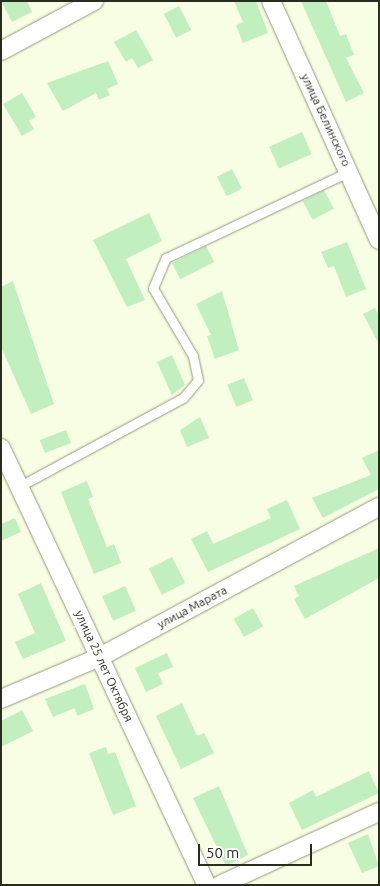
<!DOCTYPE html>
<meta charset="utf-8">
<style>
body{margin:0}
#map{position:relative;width:380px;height:886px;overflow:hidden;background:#f8fee3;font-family:Ubuntu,sans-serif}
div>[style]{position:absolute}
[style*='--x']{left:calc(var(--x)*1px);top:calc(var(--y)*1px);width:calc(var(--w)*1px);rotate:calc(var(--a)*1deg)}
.building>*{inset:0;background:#c2efbf;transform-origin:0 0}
.roads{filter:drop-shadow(0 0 1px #949b7b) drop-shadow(0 0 1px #949b7b)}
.service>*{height:9px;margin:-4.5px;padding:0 4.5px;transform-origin:4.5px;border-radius:4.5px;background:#fff}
.minor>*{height:18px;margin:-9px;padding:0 9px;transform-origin:9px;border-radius:9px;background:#fff}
span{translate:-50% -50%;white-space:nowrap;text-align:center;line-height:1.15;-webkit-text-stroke:5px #fff;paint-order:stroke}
.street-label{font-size:12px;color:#2a2c1f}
.frame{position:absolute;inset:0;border:2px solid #2a2c1f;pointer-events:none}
.scale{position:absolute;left:198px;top:844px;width:114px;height:22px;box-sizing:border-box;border:2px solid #2a2c1f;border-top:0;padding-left:6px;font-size:15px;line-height:18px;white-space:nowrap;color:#2a2c1f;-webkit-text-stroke:4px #fff;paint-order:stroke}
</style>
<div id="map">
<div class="building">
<i style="clip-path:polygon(1px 1px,27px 1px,32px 12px,12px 22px)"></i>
<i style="clip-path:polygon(234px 1px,256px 1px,268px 33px,243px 43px,236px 25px,243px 22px)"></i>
<i style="clip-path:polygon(301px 1px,326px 1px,340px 36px,346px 34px,354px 55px,346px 58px,364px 93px,346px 102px)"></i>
<i style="left:179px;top:6px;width:27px;height:17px;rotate:63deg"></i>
<i style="clip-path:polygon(136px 30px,153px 60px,138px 68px,132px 58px,126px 62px,114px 42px)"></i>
<i style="clip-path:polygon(108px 61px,118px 84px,107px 89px,110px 95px,99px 100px,96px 93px,63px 111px,47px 83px)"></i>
<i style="clip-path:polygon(22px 93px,36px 117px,29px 121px,34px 129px,22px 136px,3px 104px)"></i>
<i style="left:302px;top:132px;width:24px;height:36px;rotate:66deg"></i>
<i style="left:232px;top:169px;width:22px;height:17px;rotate:63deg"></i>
<i style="left:324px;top:190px;width:21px;height:24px;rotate:62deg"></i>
<i style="clip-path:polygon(149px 213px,162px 241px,126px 259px,145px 300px,127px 307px,93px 240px)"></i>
<i style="clip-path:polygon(347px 242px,366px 289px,346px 297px,334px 266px,328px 268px,321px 252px)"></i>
<i style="left:206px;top:246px;width:18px;height:38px;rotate:63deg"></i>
<i style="clip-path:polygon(13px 281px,54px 404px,31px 414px,1px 347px,1px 287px)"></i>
<i style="clip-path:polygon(222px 291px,239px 350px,215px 359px,207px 336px,211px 335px,196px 304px)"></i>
<i style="clip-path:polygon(375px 308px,379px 315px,379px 344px,363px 314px)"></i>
<i style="clip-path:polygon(172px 355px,185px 385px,172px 395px,157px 362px)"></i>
<i style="left:244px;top:378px;width:24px;height:18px;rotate:68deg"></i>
<i style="clip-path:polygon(200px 417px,209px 438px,187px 447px,180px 430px)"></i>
<i style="left:66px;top:430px;width:14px;height:28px;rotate:69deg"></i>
<i style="clip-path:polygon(379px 450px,379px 489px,323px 518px,312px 498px,371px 475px,362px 458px)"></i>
<i style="clip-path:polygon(87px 481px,93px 497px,88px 499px,107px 547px,114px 544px,121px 563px,94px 574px,61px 492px)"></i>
<i style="clip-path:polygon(287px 500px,300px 529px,208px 572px,191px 539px,207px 531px,213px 544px,271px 518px,267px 509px)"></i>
<i style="clip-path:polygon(15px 518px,21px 532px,1px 541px,1px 524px)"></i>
<i style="clip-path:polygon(379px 548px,379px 578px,305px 619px,294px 599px,299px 596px,294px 586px)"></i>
<i style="left:172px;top:557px;width:29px;height:26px;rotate:63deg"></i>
<i style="clip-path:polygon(41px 583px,66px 641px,23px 659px,15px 642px,35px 633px,18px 594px)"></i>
<i style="left:125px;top:586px;width:27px;height:25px;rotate:66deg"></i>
<i style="left:253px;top:608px;width:21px;height:22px;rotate:61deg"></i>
<i style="clip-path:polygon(167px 653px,173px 667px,158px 673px,163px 684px,146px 692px,135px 668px)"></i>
<i style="clip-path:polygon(85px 684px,94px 709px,77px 716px,75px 708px,53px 717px,45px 699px)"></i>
<i style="clip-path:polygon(182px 703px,197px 736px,204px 733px,214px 753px,181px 769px,156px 716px)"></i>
<i style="clip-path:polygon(22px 710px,33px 731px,1px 747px,1px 721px)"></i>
<i style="clip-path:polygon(106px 747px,108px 754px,115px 752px,136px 806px,113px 815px,89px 753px)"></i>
<i style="clip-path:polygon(369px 771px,379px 793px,302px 830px,289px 803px,313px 790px,316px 797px)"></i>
<i style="clip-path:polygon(219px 786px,248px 855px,226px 866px,193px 798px)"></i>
<i style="clip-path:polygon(368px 834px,379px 866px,362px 873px,348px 843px)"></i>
</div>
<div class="roads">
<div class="service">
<i style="--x:20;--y:486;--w:185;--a:-28.4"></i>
<i style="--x:183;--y:398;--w:23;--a:-50"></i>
<i style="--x:198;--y:380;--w:25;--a:-102"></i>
<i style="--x:193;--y:356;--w:79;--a:-120.5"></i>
<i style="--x:153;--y:288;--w:33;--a:-67"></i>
<i style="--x:166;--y:258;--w:204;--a:-25.3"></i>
</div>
<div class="minor">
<i style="--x:271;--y:1;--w:262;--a:65.7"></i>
<i style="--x:1;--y:51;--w:106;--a:-28.3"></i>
<i style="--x:1;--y:448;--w:483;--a:64.8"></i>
<i style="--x:1;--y:699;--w:108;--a:-23"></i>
<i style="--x:100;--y:657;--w:317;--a:-28.3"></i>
<i style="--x:220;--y:885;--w:175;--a:-24.7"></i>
</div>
</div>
<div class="street-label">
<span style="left:326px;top:120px;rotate:65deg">улица Белинского</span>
<span style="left:192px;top:607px;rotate:-28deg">улица Марата</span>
<span style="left:104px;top:666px;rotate:65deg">улица 25 лет Октября</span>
</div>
<div class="frame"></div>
<div class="scale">50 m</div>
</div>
